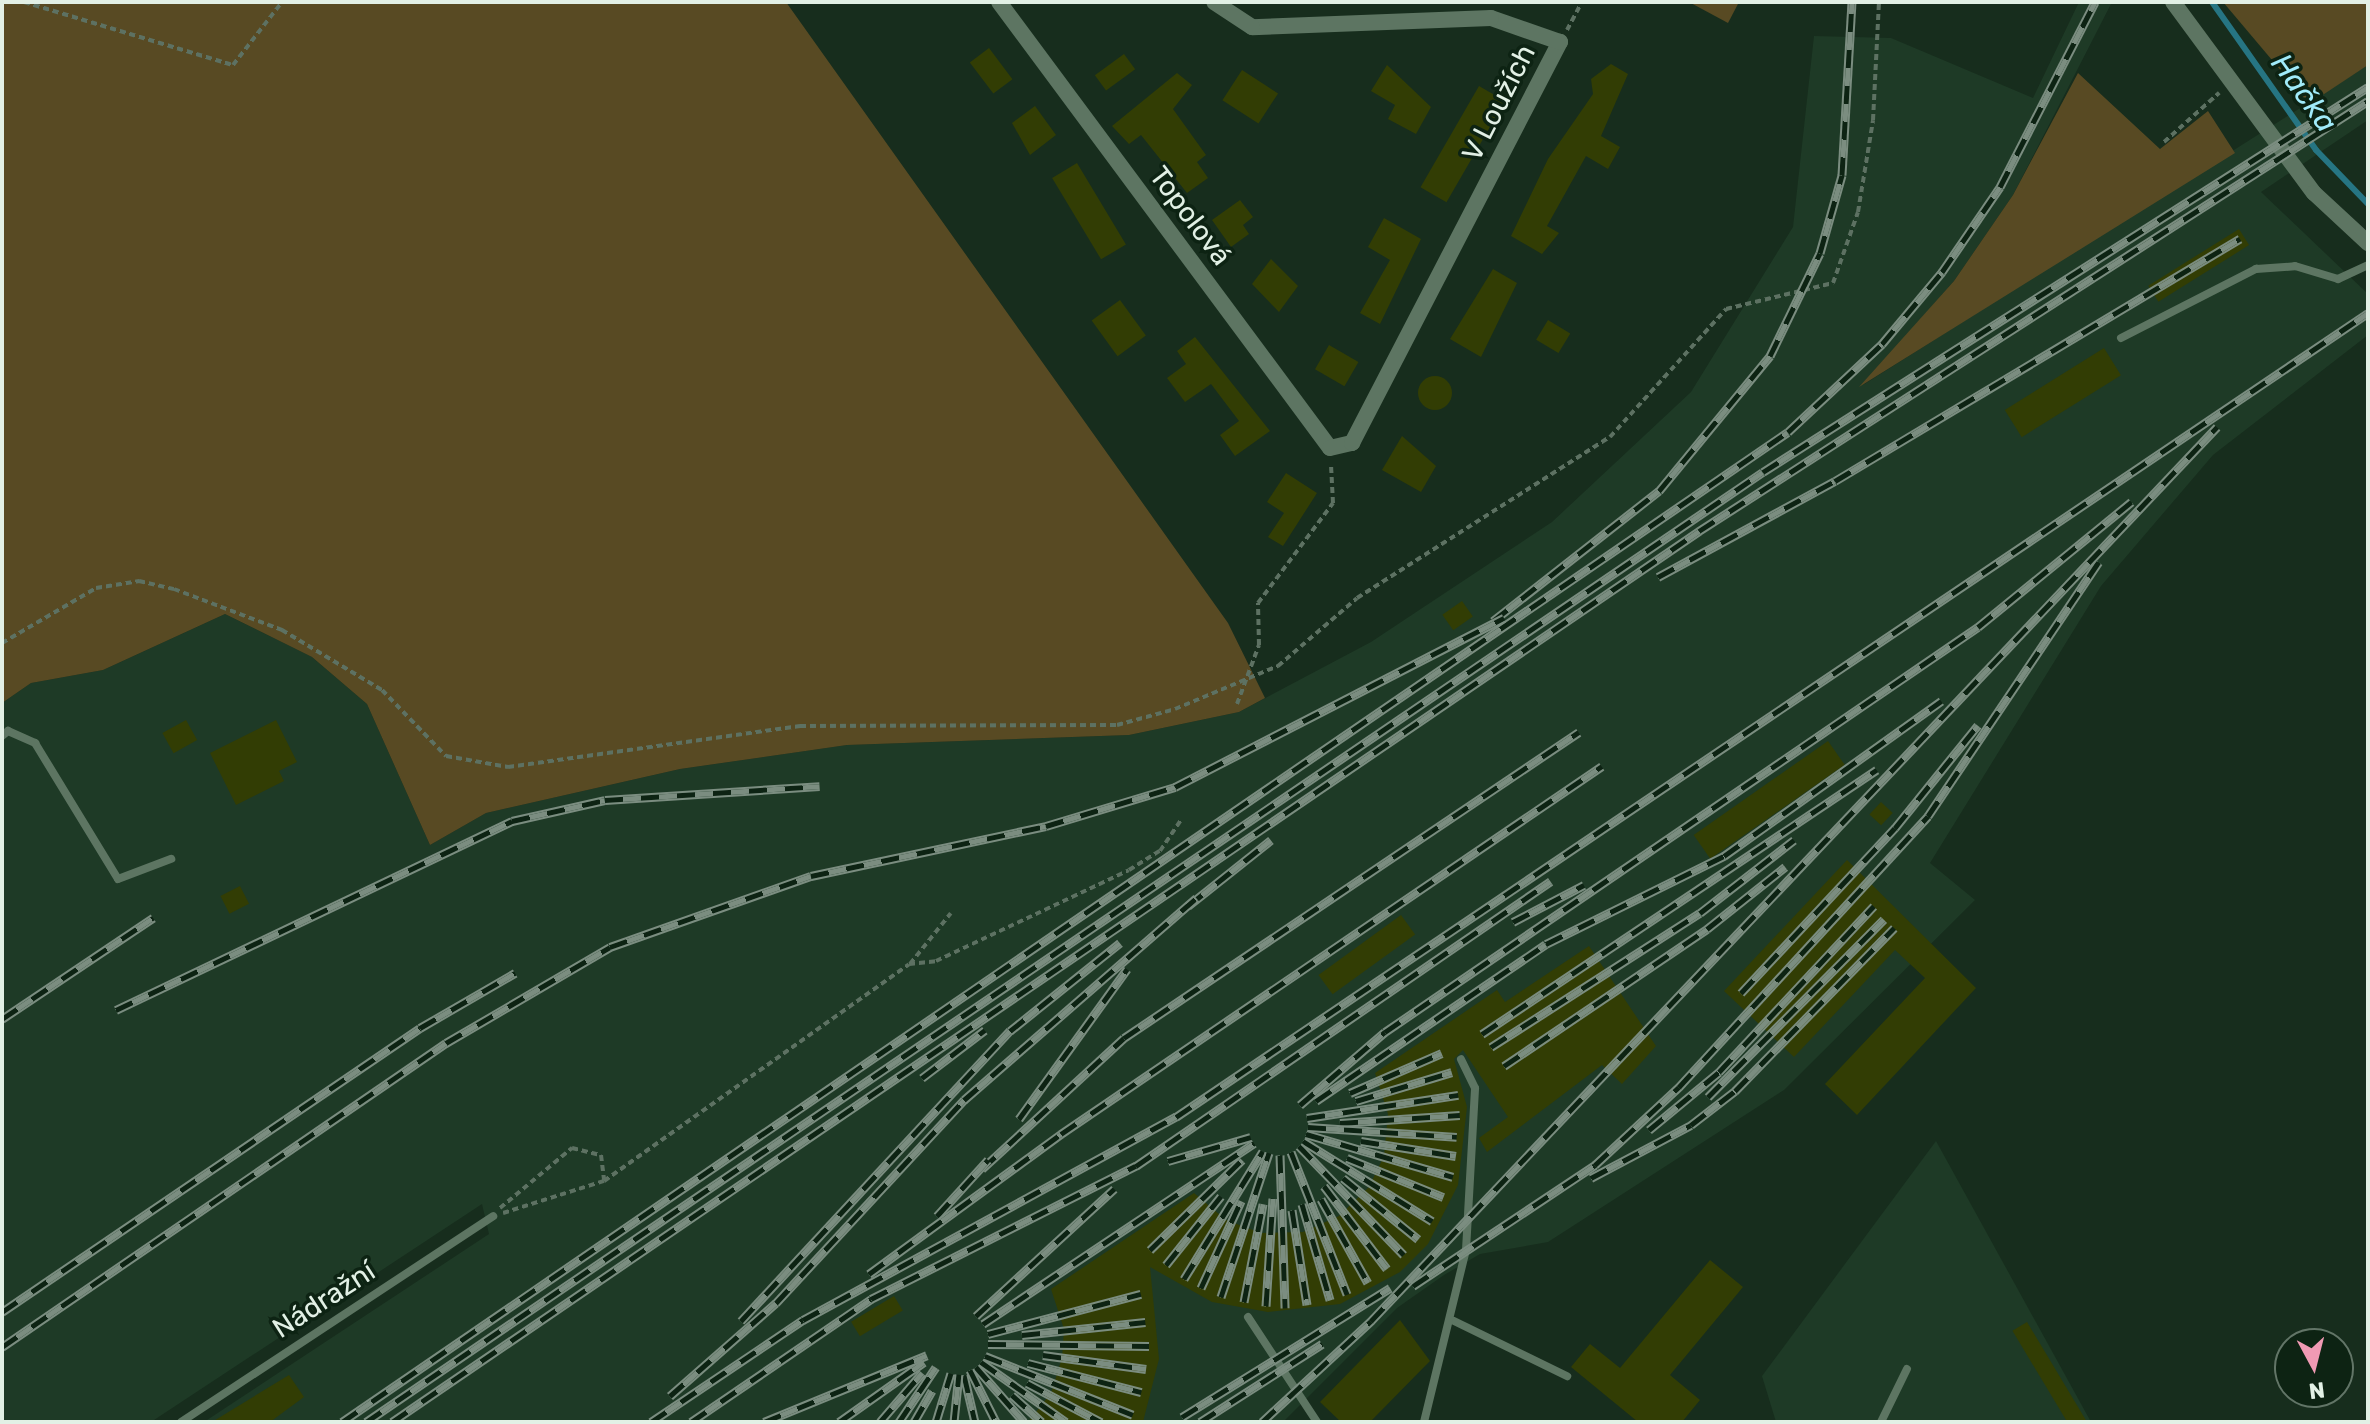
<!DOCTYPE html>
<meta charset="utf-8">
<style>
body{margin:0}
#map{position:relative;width:2370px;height:1424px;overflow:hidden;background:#172d1d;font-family:Rubik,sans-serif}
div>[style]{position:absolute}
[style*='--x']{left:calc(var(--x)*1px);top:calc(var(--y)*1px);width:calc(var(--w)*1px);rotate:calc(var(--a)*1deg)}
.built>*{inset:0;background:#1e3a26}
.green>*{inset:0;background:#584a23}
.stream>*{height:6px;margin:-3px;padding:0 3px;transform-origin:3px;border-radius:3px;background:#267583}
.building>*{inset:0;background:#323d04;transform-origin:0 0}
.round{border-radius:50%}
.path>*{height:4px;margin-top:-2px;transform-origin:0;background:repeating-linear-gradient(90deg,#5d7162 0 6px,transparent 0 10px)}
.service>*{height:8px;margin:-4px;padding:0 4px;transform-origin:4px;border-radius:4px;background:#5d7562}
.minor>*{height:16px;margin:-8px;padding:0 8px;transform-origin:8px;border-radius:8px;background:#5d7562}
.rail>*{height:9px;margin-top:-4.5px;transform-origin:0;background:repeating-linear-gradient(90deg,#0d2313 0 18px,#7b8d80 0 36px);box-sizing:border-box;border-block:2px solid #7b8d80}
span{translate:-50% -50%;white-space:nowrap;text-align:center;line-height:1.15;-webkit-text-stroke:7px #0d2313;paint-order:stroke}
.street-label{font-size:28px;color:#e2f0e5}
.water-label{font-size:30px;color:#a1ebfa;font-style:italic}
.frame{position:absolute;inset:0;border:4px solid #e2f0e5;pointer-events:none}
.north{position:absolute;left:2274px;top:1328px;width:80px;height:80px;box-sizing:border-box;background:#0d2313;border:2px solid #627567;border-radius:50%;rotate:173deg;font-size:22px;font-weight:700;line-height:32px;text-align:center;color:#e2f0e5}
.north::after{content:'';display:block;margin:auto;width:28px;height:36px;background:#f09ab4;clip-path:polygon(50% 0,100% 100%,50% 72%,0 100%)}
</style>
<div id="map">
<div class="built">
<i style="clip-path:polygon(2079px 2px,2112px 2px,2013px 195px,1954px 281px,1863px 385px,2368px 65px,2368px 120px,2261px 192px,2368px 294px,2368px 335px,2213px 455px,2101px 586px,1930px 863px,1975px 900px,1784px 1090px,1548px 1242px,1480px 1254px,1444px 1275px,1397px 1308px,1283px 1422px,204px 1422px,489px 1234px,482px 1204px,151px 1422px,2px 1422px,2px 703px,31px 683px,103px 670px,225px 614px,312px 657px,367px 704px,430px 845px,486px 813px,680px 769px,847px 745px,1129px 735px,1239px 712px,1371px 642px,1552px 522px,1691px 392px,1793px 227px,1814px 36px,1891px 38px,2033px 98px)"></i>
<i style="clip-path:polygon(1936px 1141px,2091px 1422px,1776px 1422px,1762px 1376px)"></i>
</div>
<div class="green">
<i style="clip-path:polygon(2px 2px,786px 2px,1228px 623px,1265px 698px,1239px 712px,1129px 735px,847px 745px,680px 769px,486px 813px,430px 845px,367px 704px,312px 657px,225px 614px,103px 670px,31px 683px,2px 703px)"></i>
<i style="clip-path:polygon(1689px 2px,1739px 2px,1728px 23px)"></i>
<i style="clip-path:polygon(2223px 2px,2368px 2px,2368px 65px,2309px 104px)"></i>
<i style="clip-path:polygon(2078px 73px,2160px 149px,2208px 111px,2235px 153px,1859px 387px,1954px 281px,2013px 195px)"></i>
</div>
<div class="stream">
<i style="--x:2212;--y:2;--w:181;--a:54.9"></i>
<i style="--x:2316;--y:150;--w:75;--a:46.1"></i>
</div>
<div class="building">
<i style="left:989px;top:48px;width:39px;height:24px;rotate:53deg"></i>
<i style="left:1124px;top:54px;width:19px;height:36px;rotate:54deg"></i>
<i style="clip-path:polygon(1611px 64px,1628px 74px,1601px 136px,1620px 147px,1608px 169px,1586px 156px,1547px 226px,1559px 233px,1542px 254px,1511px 236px,1548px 159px,1593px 94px,1591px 79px)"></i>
<i style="clip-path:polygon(1387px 65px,1431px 107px,1416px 134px,1388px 119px,1395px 105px,1371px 91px)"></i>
<i style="left:1242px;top:70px;width:43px;height:36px;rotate:33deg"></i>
<i style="clip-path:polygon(1177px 73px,1192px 85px,1173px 109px,1206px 155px,1197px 162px,1208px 178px,1187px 193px,1141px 135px,1129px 144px,1112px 126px)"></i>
<i style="left:1479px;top:86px;width:30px;height:117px;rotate:30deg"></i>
<i style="clip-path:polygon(1035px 106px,1056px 135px,1030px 155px,1012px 123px)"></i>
<i style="left:1077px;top:163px;width:95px;height:29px;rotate:59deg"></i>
<i style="clip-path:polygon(1240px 200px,1253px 217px,1243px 225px,1249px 234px,1231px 247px,1212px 220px)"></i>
<i style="clip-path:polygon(1384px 218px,1421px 239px,1380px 324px,1360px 313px,1390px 260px,1368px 247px)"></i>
<i style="left:2239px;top:229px;width:19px;height:107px;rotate:58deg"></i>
<i style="clip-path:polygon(1271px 259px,1298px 286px,1279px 312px,1252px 284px)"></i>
<i style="clip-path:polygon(1493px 269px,1517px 283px,1481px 357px,1450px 339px)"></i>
<i style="left:1120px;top:300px;width:44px;height:35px;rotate:54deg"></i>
<i style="left:1548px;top:320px;width:26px;height:23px;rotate:31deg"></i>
<i style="clip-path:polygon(1195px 337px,1270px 431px,1235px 456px,1220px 435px,1239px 421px,1211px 384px,1185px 402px,1167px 378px,1186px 364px,1177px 351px)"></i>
<i style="left:1329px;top:345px;width:34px;height:28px;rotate:30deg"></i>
<i style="left:2104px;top:348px;width:32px;height:117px;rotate:58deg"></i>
<i class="round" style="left:1418px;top:376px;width:34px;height:34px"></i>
<i style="clip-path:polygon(1402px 436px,1436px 466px,1421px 492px,1382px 470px)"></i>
<i style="clip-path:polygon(1286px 473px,1317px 493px,1283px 546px,1268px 537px,1284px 513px,1267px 502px)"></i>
<i style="left:1462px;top:601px;width:19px;height:24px;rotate:55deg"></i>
<i style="left:186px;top:720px;width:23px;height:27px;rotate:61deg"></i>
<i style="clip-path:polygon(276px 720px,297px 762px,279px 771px,284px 781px,236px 805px,210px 753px)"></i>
<i style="left:1828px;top:741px;width:29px;height:164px;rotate:55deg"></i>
<i style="left:1881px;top:802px;width:16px;height:17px;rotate:43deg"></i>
<i style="clip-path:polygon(1847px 860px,1976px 988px,1857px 1115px,1825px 1084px,1925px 978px,1895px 950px,1794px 1057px,1724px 991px)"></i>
<i style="left:240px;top:886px;width:20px;height:22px;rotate:63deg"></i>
<i style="left:1401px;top:915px;width:24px;height:102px;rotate:54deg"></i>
<i style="clip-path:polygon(1589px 946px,1656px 1046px,1622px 1084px,1602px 1065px,1487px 1152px,1479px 1138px,1508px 1117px,1463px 1050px,1454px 1059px,1467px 1107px,1458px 1185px,1428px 1244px,1400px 1272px,1340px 1304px,1268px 1312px,1212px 1302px,1150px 1267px,1159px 1359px,1143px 1422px,1028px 1422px,1051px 1393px,1062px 1358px,1064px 1329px,1051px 1289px,1194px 1193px,1226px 1220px,1261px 1233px,1303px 1232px,1339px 1216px,1369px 1187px,1384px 1156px,1388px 1114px,1375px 1073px,1497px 990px,1505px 1002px)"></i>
<i style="clip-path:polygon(1710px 1260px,1743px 1287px,1670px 1375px,1700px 1400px,1682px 1422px,1638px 1422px,1571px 1367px,1590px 1344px,1620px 1368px)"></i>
<i style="left:894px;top:1296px;width:17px;height:50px;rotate:59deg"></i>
<i style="clip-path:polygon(1400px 1320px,1430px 1361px,1370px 1422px,1341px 1422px,1320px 1402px)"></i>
<i style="left:2027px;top:1322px;width:116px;height:17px;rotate:59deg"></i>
<i style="clip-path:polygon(289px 1375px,304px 1397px,270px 1422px,212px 1422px)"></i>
</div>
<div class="path">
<i style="--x:24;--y:2;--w:218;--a:16.8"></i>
<i style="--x:233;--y:65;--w:80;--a:-52.1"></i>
<i style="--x:1567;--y:30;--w:32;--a:-62"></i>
<i style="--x:2164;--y:142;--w:74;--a:-41.7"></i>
<i style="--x:2;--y:643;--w:109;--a:-30.3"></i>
<i style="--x:96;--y:588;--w:44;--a:-9.2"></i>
<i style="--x:139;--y:581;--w:36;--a:13"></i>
<i style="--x:174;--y:589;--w:116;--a:20.8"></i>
<i style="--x:282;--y:630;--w:117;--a:31"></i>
<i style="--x:382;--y:690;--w:92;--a:45.9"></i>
<i style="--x:446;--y:756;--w:63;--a:10.1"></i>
<i style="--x:508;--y:767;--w:295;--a:-8"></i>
<i style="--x:800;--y:726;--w:317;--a:-0.2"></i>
<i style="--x:1117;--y:725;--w:60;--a:-15.4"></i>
<i style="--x:1175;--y:709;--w:112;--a:-22.7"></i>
<i style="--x:1278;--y:666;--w:104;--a:-40.7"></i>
<i style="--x:1357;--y:598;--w:300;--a:-32.5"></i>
<i style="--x:1610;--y:437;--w:173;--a:-47.8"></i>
<i style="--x:1726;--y:309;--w:110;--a:-13.7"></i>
<i style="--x:1833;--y:283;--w:75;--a:-70.6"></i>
<i style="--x:1858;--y:212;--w:93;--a:-80.7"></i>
<i style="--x:1873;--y:120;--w:118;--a:-87.1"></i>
<i style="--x:1237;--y:704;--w:63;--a:-69.6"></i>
<i style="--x:1259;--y:645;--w:42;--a:-91.4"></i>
<i style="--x:1258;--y:603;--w:125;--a:-53.1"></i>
<i style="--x:1333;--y:503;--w:39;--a:-93"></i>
<i style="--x:910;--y:964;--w:65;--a:-51.2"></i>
<i style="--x:500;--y:1208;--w:94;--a:-39.8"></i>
<i style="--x:572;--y:1148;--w:30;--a:14"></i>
<i style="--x:601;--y:1155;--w:25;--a:83"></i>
<i style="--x:503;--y:1213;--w:106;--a:-17.6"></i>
<i style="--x:604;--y:1181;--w:374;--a:-35.4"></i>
<i style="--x:909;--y:964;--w:27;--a:-6"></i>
<i style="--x:936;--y:961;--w:213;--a:-25.2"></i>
<i style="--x:1129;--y:870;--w:36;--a:-32"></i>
<i style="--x:1160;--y:851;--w:37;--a:-56"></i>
</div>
<div class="service">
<i style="--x:2121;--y:338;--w:152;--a:-27.1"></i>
<i style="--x:2256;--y:269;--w:39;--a:-4"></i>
<i style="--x:2295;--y:266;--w:45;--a:16.8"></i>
<i style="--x:2338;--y:279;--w:33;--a:-25"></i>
<i style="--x:2;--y:736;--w:8;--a:-40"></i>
<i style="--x:8;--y:731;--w:30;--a:24"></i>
<i style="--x:35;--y:743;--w:159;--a:58.6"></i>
<i style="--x:118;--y:879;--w:57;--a:-20.7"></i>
<i style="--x:1248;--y:1317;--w:126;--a:56.7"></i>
<i style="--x:1454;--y:1321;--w:126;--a:26"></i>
<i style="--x:181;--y:1422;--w:374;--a:-33.4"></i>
<i style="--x:1424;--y:1422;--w:177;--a:-76.3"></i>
<i style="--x:1466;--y:1250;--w:162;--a:-86.8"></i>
<i style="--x:1475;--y:1088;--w:32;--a:-116"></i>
<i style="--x:1881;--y:1422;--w:59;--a:-63.9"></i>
</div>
<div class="minor">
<i style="--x:999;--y:2;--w:555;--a:53.42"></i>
<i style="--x:1330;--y:448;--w:23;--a:-13"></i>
<i style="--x:1352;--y:443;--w:452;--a:-62.6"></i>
<i style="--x:1560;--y:42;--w:73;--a:-160.8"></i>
<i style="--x:1491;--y:18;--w:239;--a:177.8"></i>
<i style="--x:1252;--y:27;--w:45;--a:-146.7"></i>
<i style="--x:2173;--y:2;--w:237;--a:53.6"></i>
<i style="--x:2314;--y:193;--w:74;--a:42.8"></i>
</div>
<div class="rail">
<i style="--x:1658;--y:577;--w:201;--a:-28.5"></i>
<i style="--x:1835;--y:481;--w:472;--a:-30.9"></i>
<i style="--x:1493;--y:621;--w:211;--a:-38.1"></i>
<i style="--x:1659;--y:491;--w:175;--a:-50.6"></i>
<i style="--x:1770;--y:356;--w:114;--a:-64.1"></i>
<i style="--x:1820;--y:253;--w:81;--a:-74.2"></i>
<i style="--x:1842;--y:175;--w:173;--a:-86.7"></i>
<i style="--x:1188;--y:906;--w:106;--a:-38.5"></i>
<i style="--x:1513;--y:922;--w:80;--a:-27.5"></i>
<i style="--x:1741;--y:993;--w:226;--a:-47"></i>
<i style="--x:1895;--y:828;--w:132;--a:-51.1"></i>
<i style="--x:116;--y:1010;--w:439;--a:-25.5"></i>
<i style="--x:512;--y:821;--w:95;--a:-12.7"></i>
<i style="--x:605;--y:800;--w:215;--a:-3.7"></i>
<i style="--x:2;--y:1019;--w:182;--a:-33.8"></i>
<i style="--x:1482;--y:1034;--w:475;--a:-33.8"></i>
<i style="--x:1491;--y:1047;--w:248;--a:-32.7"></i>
<i style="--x:1700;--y:913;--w:119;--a:-37.8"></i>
<i style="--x:1504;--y:1066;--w:245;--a:-34"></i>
<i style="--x:1707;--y:929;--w:100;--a:-38.5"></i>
<i style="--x:922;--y:1078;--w:79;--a:-37.3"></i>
<i style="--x:1350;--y:1093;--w:100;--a:-23.5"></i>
<i style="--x:1708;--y:1097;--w:250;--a:-45.3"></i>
<i style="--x:1316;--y:1101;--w:278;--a:-34.3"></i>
<i style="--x:1546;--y:944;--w:199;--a:-26.3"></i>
<i style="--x:1724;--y:856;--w:267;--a:-35.5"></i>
<i style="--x:1356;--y:1101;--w:100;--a:-16.8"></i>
<i style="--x:1300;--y:1105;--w:112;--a:-40.7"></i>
<i style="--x:1385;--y:1032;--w:718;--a:-34.33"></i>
<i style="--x:1978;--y:627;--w:198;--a:-39.2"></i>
<i style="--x:1307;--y:1118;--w:153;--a:-8.7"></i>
<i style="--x:1019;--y:1119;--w:185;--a:-54.2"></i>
<i style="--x:1340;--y:1123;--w:120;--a:-3.8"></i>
<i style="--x:1308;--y:1127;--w:149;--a:3.8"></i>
<i style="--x:1649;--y:1130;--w:91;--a:-39.6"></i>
<i style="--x:1719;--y:1072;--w:227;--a:-47"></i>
<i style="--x:1306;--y:1134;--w:153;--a:16.3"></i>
<i style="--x:1303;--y:1141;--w:152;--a:31.8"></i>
<i style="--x:1361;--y:1141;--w:96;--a:9"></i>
<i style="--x:1299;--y:1146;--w:151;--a:46.1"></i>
<i style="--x:1291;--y:1152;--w:153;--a:68.5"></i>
<i style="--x:1280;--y:1155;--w:153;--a:88.1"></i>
<i style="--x:1347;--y:1158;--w:104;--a:22.1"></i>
<i style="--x:1168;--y:1161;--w:86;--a:-16.1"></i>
<i style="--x:982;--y:1169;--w:193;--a:-42.7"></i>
<i style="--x:1124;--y:1038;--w:548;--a:-33.92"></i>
<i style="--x:1343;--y:1178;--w:97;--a:39.1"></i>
<i style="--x:1591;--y:1178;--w:113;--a:-27.9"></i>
<i style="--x:1691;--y:1125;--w:56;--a:-37.7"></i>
<i style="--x:1735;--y:1091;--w:228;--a:-45.7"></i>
<i style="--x:1324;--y:1186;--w:104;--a:52.8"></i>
<i style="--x:1321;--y:1199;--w:96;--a:60.8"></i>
<i style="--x:1302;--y:1204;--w:100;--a:73.7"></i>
<i style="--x:1292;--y:1210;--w:96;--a:81"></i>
<i style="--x:937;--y:1216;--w:76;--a:-47.7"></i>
<i style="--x:1150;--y:1250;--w:129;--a:-44.4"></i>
<i style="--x:1166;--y:1265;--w:88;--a:-51.4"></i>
<i style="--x:869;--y:1274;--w:238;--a:-36.1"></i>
<i style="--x:1061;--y:1134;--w:654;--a:-34.22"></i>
<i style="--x:1184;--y:1279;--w:150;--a:-58.3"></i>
<i style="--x:1413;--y:1286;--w:219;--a:-33.6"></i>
<i style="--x:1595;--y:1165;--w:115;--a:-42.9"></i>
<i style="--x:1679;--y:1087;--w:368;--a:-47.4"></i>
<i style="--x:1928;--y:816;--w:306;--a:-56.1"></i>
<i style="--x:1201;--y:1288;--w:96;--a:-65.3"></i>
<i style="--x:1221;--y:1297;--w:152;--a:-71.6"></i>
<i style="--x:1244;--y:1302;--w:100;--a:-79"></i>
<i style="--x:1266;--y:1306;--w:108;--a:-86.3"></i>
<i style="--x:2;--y:1312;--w:505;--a:-34.19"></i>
<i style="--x:420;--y:1028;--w:110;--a:-30.1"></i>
<i style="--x:976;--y:1316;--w:188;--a:-42.6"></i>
<i style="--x:741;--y:1321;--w:396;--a:-47.2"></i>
<i style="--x:1010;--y:1031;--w:141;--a:-38.7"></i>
<i style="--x:983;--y:1324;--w:326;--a:-33.7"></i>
<i style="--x:988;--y:1334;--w:158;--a:-14.7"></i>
<i style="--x:1022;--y:1335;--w:124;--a:-6"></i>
<i style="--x:988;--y:1344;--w:161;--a:0.7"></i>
<i style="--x:2;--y:1347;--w:538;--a:-34.4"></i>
<i style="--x:446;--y:1043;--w:190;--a:-30.3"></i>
<i style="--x:610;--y:947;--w:213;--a:-19.5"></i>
<i style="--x:811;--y:876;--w:240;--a:-12"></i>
<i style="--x:1046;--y:826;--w:135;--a:-16.8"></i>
<i style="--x:1175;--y:787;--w:370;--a:-27.2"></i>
<i style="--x:1043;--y:1355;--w:104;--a:7.7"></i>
<i style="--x:985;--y:1356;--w:159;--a:21.7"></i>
<i style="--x:981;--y:1362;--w:104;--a:35.2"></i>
<i style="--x:1028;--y:1363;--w:117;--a:14.4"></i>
<i style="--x:976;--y:1367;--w:73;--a:48.9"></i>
<i style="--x:970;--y:1370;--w:58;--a:63.4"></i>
<i style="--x:964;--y:1375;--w:48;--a:76.8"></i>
<i style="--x:1027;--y:1383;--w:84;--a:27.8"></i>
<i style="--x:1012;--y:1395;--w:40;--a:42"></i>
<i style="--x:670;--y:1396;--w:141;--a:-41.3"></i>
<i style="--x:776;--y:1303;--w:277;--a:-47.2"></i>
<i style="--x:964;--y:1100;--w:308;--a:-41"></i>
<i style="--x:1182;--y:1417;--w:245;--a:-31.8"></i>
<i style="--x:342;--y:1422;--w:1752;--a:-34.4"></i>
<i style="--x:1788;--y:432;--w:129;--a:-43.1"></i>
<i style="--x:1882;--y:344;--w:94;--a:-50.2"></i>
<i style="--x:1942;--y:272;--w:103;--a:-55.7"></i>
<i style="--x:2000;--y:187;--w:208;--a:-62.8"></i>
<i style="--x:366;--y:1422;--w:1689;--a:-34.22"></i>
<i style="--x:1763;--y:472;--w:717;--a:-32.47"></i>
<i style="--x:392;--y:1422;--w:1582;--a:-34.28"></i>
<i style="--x:1699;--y:531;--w:795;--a:-32.73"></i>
<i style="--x:651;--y:1422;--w:183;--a:-33.9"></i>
<i style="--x:803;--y:1320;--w:425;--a:-28.6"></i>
<i style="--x:1176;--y:1117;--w:1438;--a:-34"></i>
<i style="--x:691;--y:1422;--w:218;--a:-34.3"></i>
<i style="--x:871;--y:1299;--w:297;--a:-26.7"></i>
<i style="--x:1136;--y:1166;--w:503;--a:-34.48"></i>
<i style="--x:764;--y:1422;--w:176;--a:-22.3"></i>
<i style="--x:839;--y:1422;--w:104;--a:-35.2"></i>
<i style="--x:880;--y:1422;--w:65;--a:-49.4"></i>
<i style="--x:899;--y:1422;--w:66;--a:-56.1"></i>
<i style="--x:914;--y:1422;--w:36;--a:-60"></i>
<i style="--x:936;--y:1422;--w:51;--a:-73"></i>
<i style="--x:954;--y:1422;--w:48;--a:-84.1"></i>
<i style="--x:1200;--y:1422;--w:145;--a:-32.6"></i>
<i style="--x:1262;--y:1422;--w:149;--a:-42.8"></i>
<i style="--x:1371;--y:1321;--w:1231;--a:-46.58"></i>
</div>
<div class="street-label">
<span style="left:1499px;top:103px;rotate:-63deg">V Loužích</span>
<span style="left:1190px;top:216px;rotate:53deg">Topolová</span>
<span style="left:324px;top:1300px;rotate:-33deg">Nádražní</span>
</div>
<div class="water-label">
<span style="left:2304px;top:93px;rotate:54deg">Hačka</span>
</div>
<div class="frame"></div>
<div class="north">N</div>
</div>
